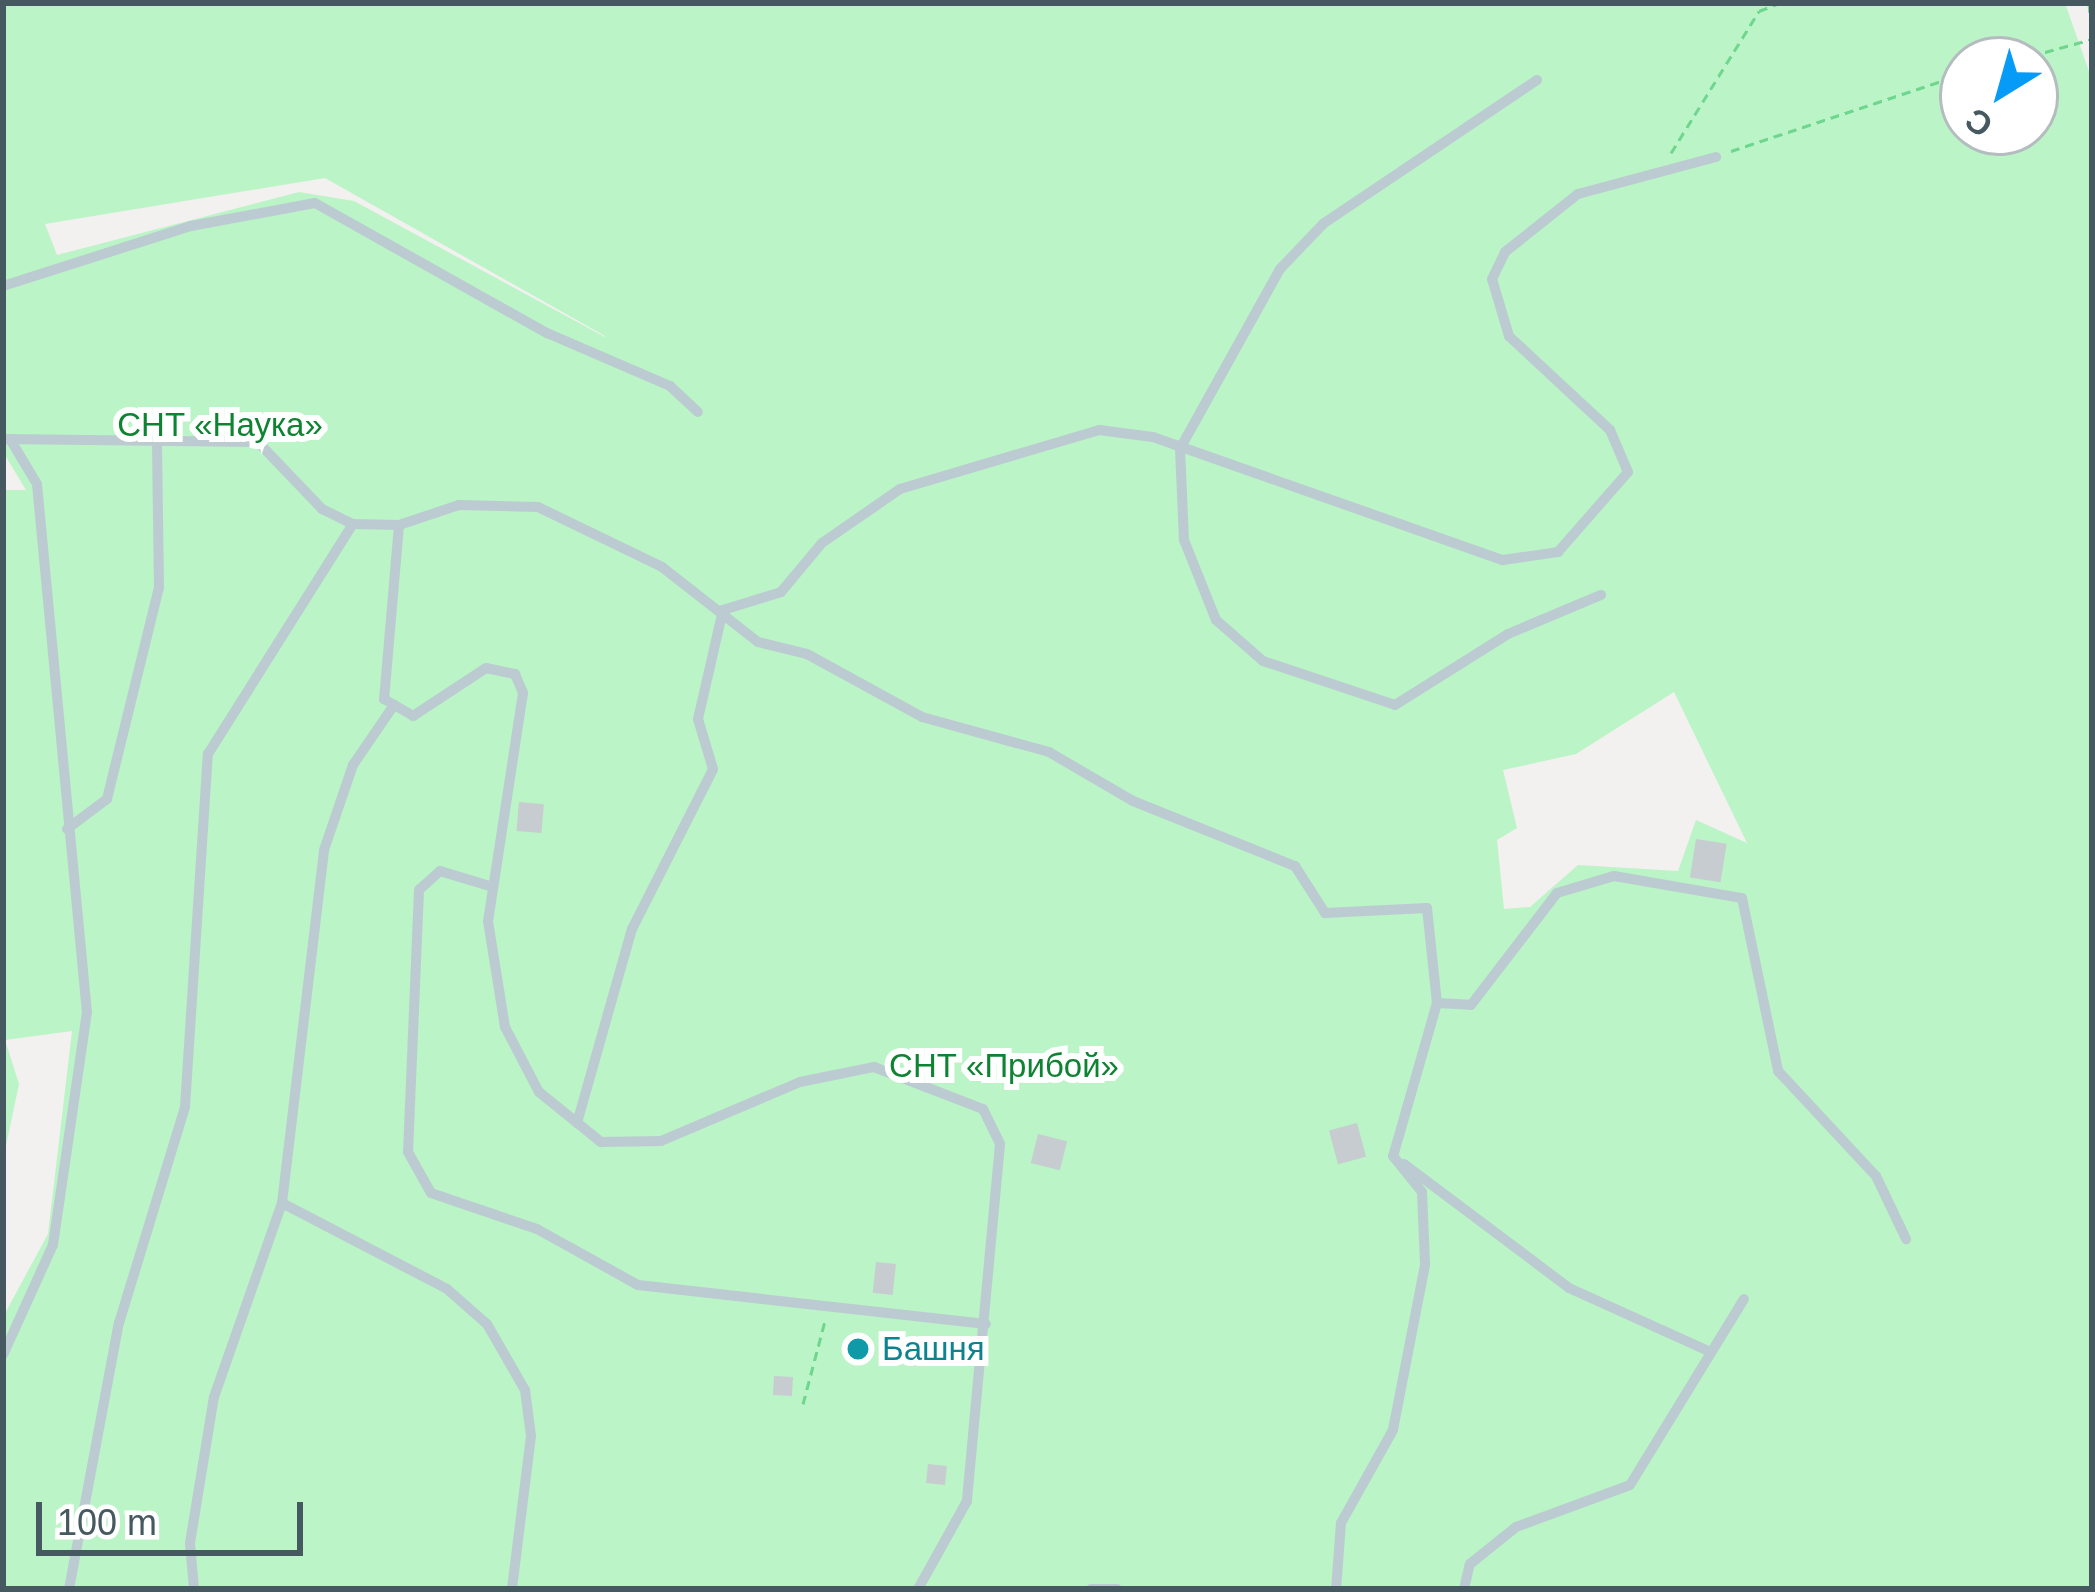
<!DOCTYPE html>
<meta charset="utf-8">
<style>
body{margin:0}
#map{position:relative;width:2095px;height:1592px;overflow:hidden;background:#f3f0f0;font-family:Arial,sans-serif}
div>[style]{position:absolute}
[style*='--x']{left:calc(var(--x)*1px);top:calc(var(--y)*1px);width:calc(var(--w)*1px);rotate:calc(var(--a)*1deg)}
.green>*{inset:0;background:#bbf4c6}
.building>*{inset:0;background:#c7ccd0;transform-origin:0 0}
.path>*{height:3px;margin-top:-1.5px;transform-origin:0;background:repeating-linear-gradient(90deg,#6fd690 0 9px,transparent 0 15px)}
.lane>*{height:10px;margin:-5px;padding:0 5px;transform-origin:5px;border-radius:5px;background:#bccbd1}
.dots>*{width:33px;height:33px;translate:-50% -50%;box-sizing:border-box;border:6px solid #fff;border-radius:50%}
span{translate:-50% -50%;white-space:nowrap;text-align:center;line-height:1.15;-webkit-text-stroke:12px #fff;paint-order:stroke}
.park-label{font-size:33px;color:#0e8433}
.culture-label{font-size:33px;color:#0d838f}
.left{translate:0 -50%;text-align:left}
.frame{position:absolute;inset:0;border:6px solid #465860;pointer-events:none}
.north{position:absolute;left:1939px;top:36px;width:120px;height:120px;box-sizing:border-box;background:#fff;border:3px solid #b5bcbf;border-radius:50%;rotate:217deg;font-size:33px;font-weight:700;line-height:48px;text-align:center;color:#465860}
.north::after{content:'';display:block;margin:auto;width:42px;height:54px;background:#069bf6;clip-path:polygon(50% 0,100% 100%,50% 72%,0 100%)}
.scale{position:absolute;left:36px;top:1502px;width:267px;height:54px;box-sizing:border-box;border:6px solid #465860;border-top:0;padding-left:15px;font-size:36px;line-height:42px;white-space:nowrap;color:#465860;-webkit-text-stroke:9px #fff;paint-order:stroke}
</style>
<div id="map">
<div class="green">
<i style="clip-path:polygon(evenodd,3px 3px,2065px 3px,2092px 80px,2092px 1589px,3px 1589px,3px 1317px,48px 1234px,72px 1031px,5px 1040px,19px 1084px,3px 1160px,3px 490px,26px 490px,3px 452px,3px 3px,1963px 60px,2035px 60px,2035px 132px,1963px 132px,1963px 60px,3px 3px,325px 178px,605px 336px,605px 337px,354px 201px,299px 192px,57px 255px,45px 224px,325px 178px,3px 3px,1674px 692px,1747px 843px,1696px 820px,1678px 871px,1578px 865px,1530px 907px,1504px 909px,1497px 840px,1517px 828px,1503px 770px,1576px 754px,1674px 692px)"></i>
</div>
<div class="building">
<i style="left:519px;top:802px;width:25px;height:29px;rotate:5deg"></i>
<i style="left:1696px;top:839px;width:31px;height:39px;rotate:9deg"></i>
<i style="left:1357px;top:1123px;width:35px;height:29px;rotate:75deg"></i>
<i style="left:1038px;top:1134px;width:30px;height:30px;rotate:14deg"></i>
<i style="left:876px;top:1262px;width:20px;height:31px;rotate:6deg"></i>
<i style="left:849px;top:1339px;width:19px;height:17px;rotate:6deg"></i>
<i style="left:774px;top:1376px;width:19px;height:19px;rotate:3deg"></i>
<i style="left:928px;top:1464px;width:19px;height:19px;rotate:6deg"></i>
</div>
<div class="path">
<i style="--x:2089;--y:3;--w:32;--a:85"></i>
<i style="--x:2016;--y:60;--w:79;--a:-15.4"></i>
<i style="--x:1731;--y:151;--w:244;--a:-18.4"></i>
<i style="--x:1671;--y:153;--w:167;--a:-58.2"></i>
<i style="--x:1759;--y:11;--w:22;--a:-21"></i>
<i style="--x:803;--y:1404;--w:86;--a:-75.2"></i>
</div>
<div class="lane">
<i style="--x:1537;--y:80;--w:257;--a:146.1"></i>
<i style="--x:1324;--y:223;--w:64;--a:133.7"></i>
<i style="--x:1280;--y:269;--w:206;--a:119.1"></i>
<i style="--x:1180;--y:449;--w:91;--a:87.5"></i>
<i style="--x:1184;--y:540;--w:86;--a:68.2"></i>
<i style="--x:1216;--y:620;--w:62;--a:41.1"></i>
<i style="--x:1263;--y:661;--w:139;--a:18.4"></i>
<i style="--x:1395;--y:705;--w:133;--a:-32.1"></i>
<i style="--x:1508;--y:634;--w:101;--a:-22.8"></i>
<i style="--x:3;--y:286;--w:197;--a:-17.7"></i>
<i style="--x:191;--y:226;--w:126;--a:-10.5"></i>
<i style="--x:315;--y:203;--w:266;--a:29.3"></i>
<i style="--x:547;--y:333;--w:134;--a:23.3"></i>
<i style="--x:670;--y:386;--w:38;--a:43"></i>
<i style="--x:3;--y:439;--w:255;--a:0.7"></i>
<i style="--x:258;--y:442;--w:93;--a:46.3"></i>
<i style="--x:322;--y:509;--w:34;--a:26"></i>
<i style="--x:353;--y:524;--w:46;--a:1.2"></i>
<i style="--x:399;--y:525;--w:63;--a:-18.4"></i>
<i style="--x:459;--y:505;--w:79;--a:1.5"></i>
<i style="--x:538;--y:507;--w:138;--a:25.8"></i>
<i style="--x:662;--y:567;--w:122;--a:38"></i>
<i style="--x:758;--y:642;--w:50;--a:13.8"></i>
<i style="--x:807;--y:654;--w:131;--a:28.7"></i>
<i style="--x:922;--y:717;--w:132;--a:15.4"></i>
<i style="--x:1049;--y:752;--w:97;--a:30.3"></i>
<i style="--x:1133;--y:801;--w:175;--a:21.9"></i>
<i style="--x:1295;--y:866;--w:56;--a:57.4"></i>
<i style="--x:1325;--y:913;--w:102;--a:-2.8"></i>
<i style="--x:1427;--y:908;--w:96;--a:84"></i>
<i style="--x:1437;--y:1003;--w:159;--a:106"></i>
<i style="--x:1393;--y:1156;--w:46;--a:51.1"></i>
<i style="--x:1422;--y:1192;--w:73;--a:87.6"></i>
<i style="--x:1425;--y:1265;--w:168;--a:101"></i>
<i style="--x:1393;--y:1430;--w:107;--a:119.2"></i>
<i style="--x:1341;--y:1523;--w:66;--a:94.3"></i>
<i style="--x:399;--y:525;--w:175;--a:94.9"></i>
<i style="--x:384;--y:699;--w:34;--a:30"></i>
<i style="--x:413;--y:716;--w:87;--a:-33.3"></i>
<i style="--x:486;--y:668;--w:30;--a:12"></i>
<i style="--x:515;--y:674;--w:21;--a:67"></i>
<i style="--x:523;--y:693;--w:231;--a:98.7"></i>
<i style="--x:488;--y:921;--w:107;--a:80.9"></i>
<i style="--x:505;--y:1027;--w:73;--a:62.4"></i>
<i style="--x:539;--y:1092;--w:80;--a:38.9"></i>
<i style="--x:601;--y:1142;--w:60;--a:-1"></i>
<i style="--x:661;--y:1141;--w:151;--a:-23"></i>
<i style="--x:800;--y:1082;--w:76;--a:-11.5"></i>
<i style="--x:874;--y:1067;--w:117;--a:21.1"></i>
<i style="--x:983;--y:1109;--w:39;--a:64"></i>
<i style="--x:1000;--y:1144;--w:359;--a:95.3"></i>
<i style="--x:967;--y:1501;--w:101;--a:119.1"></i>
<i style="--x:67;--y:829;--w:50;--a:-36.9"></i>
<i style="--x:107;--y:799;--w:217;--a:-76.2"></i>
<i style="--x:159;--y:588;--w:146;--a:-90.8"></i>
<i style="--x:493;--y:887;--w:55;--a:-163.2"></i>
<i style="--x:440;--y:871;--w:28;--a:138"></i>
<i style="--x:419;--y:890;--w:262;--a:92.4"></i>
<i style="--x:408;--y:1152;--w:47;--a:60.7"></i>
<i style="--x:431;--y:1193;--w:112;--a:18.8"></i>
<i style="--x:537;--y:1229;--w:115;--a:29"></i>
<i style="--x:638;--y:1285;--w:350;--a:6.4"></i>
<i style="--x:1437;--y:1003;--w:34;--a:3"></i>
<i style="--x:1471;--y:1005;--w:141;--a:-52.5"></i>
<i style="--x:1557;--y:893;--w:59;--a:-16.6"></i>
<i style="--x:1614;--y:876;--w:130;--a:9.8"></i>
<i style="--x:1742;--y:898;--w:177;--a:78.2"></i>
<i style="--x:1778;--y:1071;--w:144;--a:47"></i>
<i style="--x:1876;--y:1176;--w:70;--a:64.5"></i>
<i style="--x:577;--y:1123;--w:202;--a:-74.2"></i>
<i style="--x:632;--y:929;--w:179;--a:-63.1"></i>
<i style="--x:713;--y:769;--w:52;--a:-106.7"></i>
<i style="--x:698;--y:719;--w:112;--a:-77.1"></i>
<i style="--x:723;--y:610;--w:61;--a:-17.2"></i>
<i style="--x:781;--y:592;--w:64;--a:-50.1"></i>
<i style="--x:822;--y:543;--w:95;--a:-34.7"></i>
<i style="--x:900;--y:489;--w:208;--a:-16.5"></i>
<i style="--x:1099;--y:430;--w:54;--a:7.4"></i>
<i style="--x:1153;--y:437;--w:371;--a:19.4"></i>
<i style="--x:1503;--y:560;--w:56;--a:-8.3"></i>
<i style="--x:1558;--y:552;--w:106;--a:-48.8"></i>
<i style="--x:1628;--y:472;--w:46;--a:-113.2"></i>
<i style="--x:1610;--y:430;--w:138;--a:-137.1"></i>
<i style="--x:1509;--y:336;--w:59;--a:-106.6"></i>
<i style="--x:1492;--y:279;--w:30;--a:-64"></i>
<i style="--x:1505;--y:252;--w:93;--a:-38.5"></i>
<i style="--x:1578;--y:194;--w:143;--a:-15"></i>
<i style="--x:1404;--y:1164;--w:206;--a:36.9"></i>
<i style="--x:1569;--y:1288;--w:156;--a:24.3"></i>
<i style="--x:282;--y:1203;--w:186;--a:27.5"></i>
<i style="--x:447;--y:1289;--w:53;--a:41.2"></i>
<i style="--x:487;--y:1324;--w:76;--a:60.1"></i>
<i style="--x:525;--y:1390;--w:46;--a:82.6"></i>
<i style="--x:531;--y:1436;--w:154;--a:97.1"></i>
<i style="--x:3;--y:1355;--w:121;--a:-65.6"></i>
<i style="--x:53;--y:1245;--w:234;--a:-81.7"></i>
<i style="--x:87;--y:1013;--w:531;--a:-95.4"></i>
<i style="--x:37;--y:484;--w:52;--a:-121"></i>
<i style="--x:69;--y:1589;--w:271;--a:-79.4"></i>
<i style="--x:119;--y:1323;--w:226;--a:-73"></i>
<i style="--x:185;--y:1107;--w:354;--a:-86.3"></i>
<i style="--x:208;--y:754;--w:272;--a:-57.8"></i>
<i style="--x:194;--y:1589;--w:46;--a:-95"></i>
<i style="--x:190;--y:1543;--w:148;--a:-80.7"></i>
<i style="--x:214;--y:1397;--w:206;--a:-70.7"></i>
<i style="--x:282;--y:1203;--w:355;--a:-83.2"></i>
<i style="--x:324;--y:850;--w:90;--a:-71.2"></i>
<i style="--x:353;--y:765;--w:73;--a:-55.7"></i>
<i style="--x:1091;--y:1589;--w:26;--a:0"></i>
<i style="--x:1464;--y:1589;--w:26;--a:-77"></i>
<i style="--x:1470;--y:1564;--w:59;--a:-38.8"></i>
<i style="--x:1516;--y:1527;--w:121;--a:-20.2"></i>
<i style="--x:1630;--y:1485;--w:218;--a:-58.5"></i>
</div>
<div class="dots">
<i style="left:858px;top:1349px;background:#0f9aa8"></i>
</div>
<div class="park-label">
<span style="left:220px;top:425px">СНТ «Наука»</span>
<span style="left:1004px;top:1066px">СНТ «Прибой»</span>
</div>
<div class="culture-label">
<span class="left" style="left:882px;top:1349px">Башня</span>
</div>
<div class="frame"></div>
<div class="north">С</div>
<div class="scale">100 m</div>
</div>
